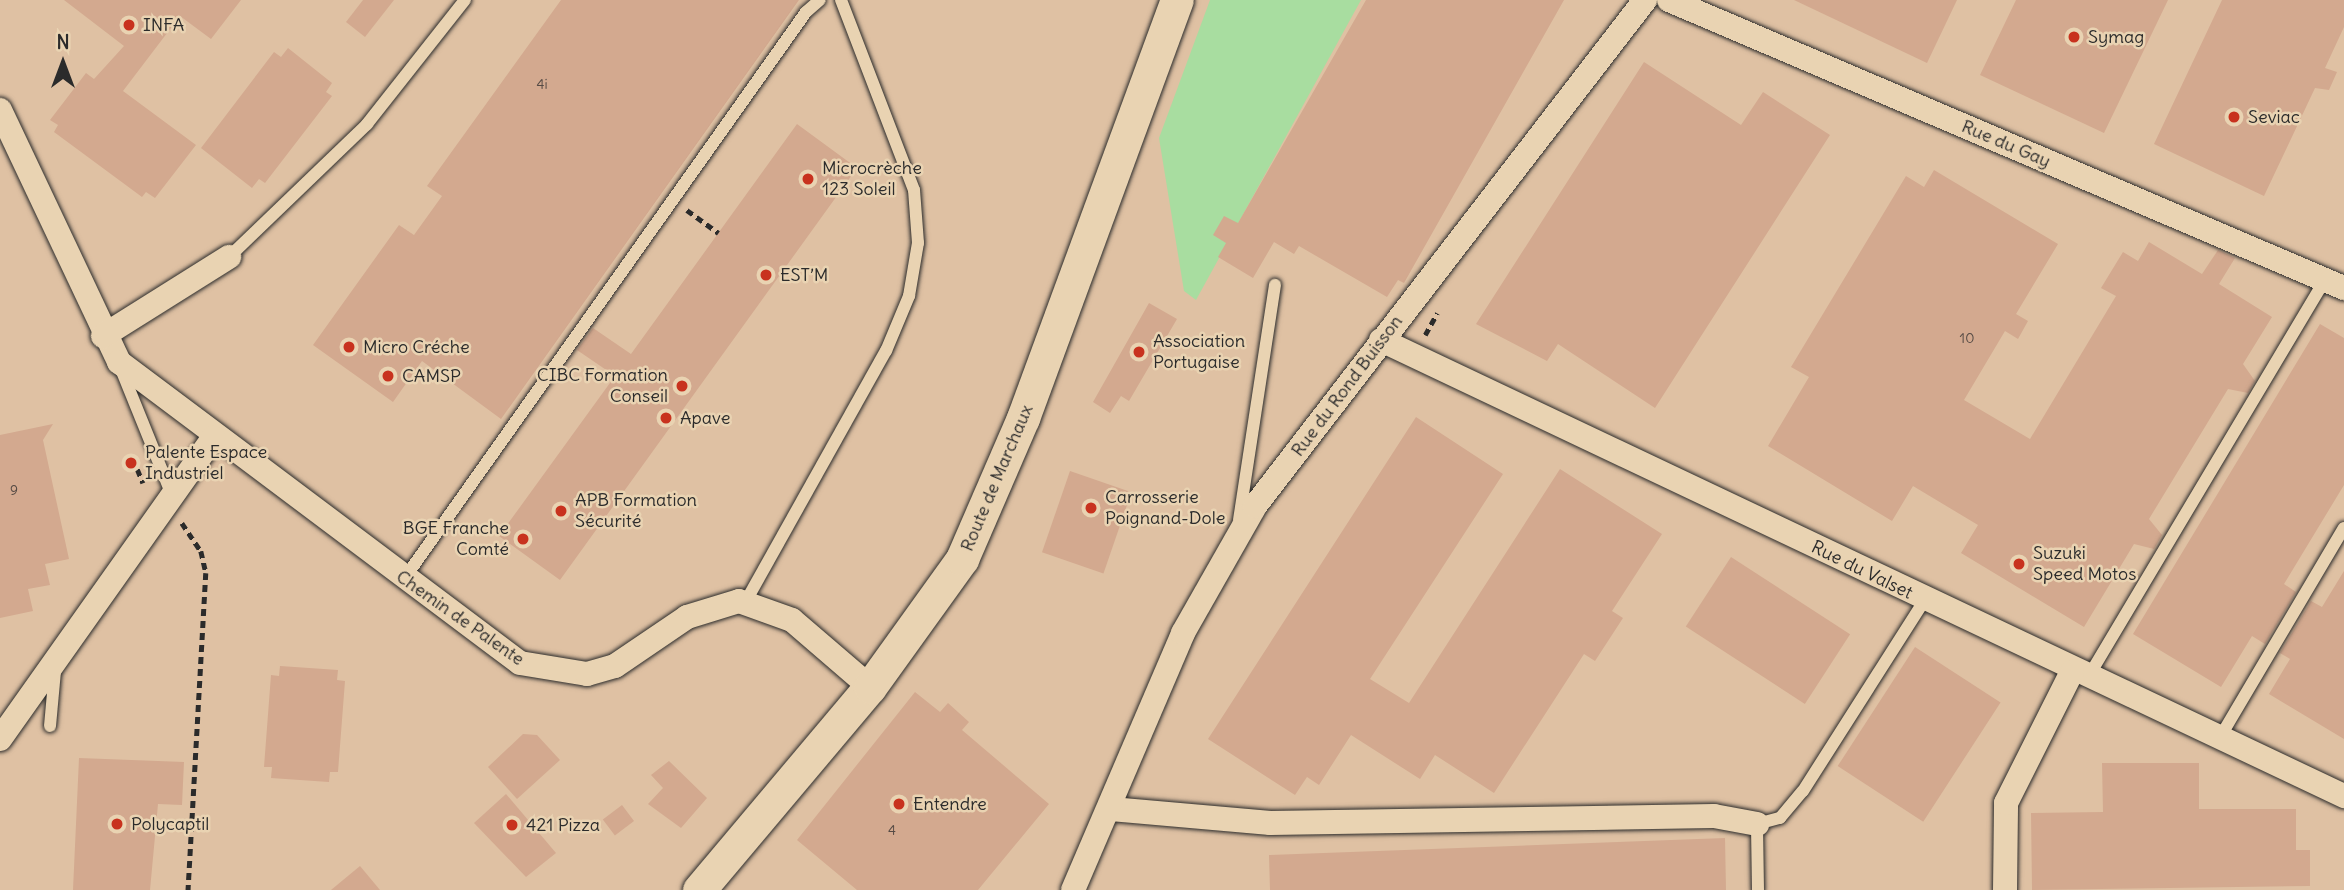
<!DOCTYPE html>
<meta charset="utf-8">
<style>
body{margin:0}
#map{position:relative;width:2344px;height:890px;overflow:hidden;background:#eacfae;font-family:Delius,sans-serif}
div>[style]{position:absolute}
[style*='--x']{left:calc(var(--x)*1px);top:calc(var(--y)*1px);width:calc(var(--w)*1px);rotate:calc(var(--a)*1deg)}
.built>*{inset:0;background:#dfc1a3;transform-origin:0 0}
.green>*{inset:0;background:#a8dda0}
.building>*{inset:0;background:#d3a98f;transform-origin:0 0}
.path>*{height:4.5px;margin-top:-2.25px;transform-origin:0;background:repeating-linear-gradient(90deg,#2b2b2b 0 7px,transparent 0 12px)}
.roads{filter:drop-shadow(0 0 2px #2b2b2b) drop-shadow(0 0 2px #2b2b2b)}
.lane>*{height:12px;margin:-6px;padding:0 6px;transform-origin:6px;border-radius:6px;background:#e9d3b2}
.street>*{height:24px;margin:-12px;padding:0 12px;transform-origin:12px;border-radius:12px;background:#e9d3b2}
.secondary>*{height:33px;margin:-16.5px;padding:0 16.5px;transform-origin:16.5px;border-radius:16.5px;background:#e9d3b2}
.dots>*{width:19px;height:19px;translate:-50% -50%;box-sizing:border-box;border:4px solid #e9d3b2;border-radius:50%}
span{translate:-50% -50%;white-space:nowrap;text-align:center;line-height:1.15;-webkit-text-stroke:5px #e9d3b2;paint-order:stroke}
.number-label{font-size:14px;color:#554a44}
.number-label span{-webkit-text-stroke-width:0}
.poi-label{font-size:18px;color:#2b2b2b}
.left{translate:0 -50%;text-align:left}
.right{translate:-100% -50%;text-align:right}
.street-label{font-size:18px;color:#2b2b2b}
.north{position:absolute;left:28px;top:28px;width:70px;height:70px;-webkit-text-stroke:5px #e9d3b2;paint-order:stroke;rotate:0deg;font-size:19px;font-weight:700;line-height:28px;text-align:center;color:#2b2b2b}
.north::after{content:'';display:block;margin:auto;width:24px;height:32px;background:#2b2b2b;clip-path:polygon(50% 0,100% 100%,50% 72%,0 100%)}
</style>
<div id="map">
<div class="built">
<i style="left:0;top:0;width:2344px;height:890px"></i>
</div>
<div class="green">
<i style="clip-path:polygon(1210px 0,1361px 0,1196px 300px,1184px 291px,1159px 138px)"></i>
</div>
<div class="building">
<i style="clip-path:polygon(64px 0,241px 0,211px 39px,180px 16px,123px 91px,196px 145px,155px 198px,146px 192px,142px 197px,54px 132px,58px 125px,50px 120px,86px 73px,94px 79px,124px 46px)"></i>
<i style="clip-path:polygon(363px 0,394px 0,365px 37px,346px 22px)"></i>
<i style="clip-path:polygon(561px 0,799px 0,501px 419px,422px 361px,393px 402px,313px 345px,399px 225px,414px 235px,442px 196px,427px 186px)"></i>
<i style="clip-path:polygon(1366px 0,1564px 0,1404px 283px,1398px 280px,1387px 297px,1299px 246px,1294px 254px,1274px 242px,1253px 278px,1218px 257px,1226px 243px,1213px 235px,1224px 216px,1238px 223px)"></i>
<i style="clip-path:polygon(1794px 0,1957px 0,1927px 63px)"></i>
<i style="clip-path:polygon(2016px 0,2168px 0,2104px 133px,1980px 75px)"></i>
<i style="clip-path:polygon(2222px 0,2344px 0,2344px 27px,2325px 68px,2337px 72px,2329px 90px,2315px 88px,2264px 196px,2154px 144px)"></i>
<i style="clip-path:polygon(288px 48px,332px 83px,326px 92px,332px 96px,265px 183px,259px 179px,252px 188px,201px 148px,274px 52px,281px 57px)"></i>
<i style="clip-path:polygon(1644px 62px,1741px 125px,1763px 92px,1830px 135px,1655px 408px,1558px 344px,1547px 361px,1476px 324px)"></i>
<i style="clip-path:polygon(797px 124px,857px 168px,560px 580px,499px 536px,615px 376px,577px 350px,593px 328px,631px 354px)"></i>
<i style="clip-path:polygon(1934px 170px,2058px 244px,2016px 314px,2028px 321px,2018px 339px,2005px 331px,1964px 400px,2030px 439px,2116px 296px,2101px 288px,2123px 252px,2138px 261px,2149px 242px,2202px 274px,2218px 250px,2235px 258px,2219px 284px,2272px 317px,2243px 364px,2255px 381px,2248px 393px,2228px 389px,2149px 519px,2162px 535px,2154px 549px,2134px 544px,2084px 627px,1961px 553px,1978px 525px,1913px 486px,1892px 521px,1768px 446px,1809px 377px,1791px 367px,1906px 176px,1924px 187px)"></i>
<i style="clip-path:polygon(1149px 303px,1177px 319px,1129px 401px,1121px 396px,1110px 413px,1093px 402px)"></i>
<i style="clip-path:polygon(2320px 324px,2344px 338px,2344px 485px,2284px 584px,2296px 592px,2265px 644px,2252px 636px,2221px 687px,2133px 634px)"></i>
<i style="clip-path:polygon(1416px 417px,1503px 474px,1370px 679px,1409px 703px,1560px 469px,1662px 534px,1612px 611px,1623px 618px,1595px 661px,1584px 654px,1494px 793px,1435px 755px,1420px 779px,1351px 735px,1319px 785px,1307px 777px,1295px 795px,1208px 739px)"></i>
<i style="clip-path:polygon(53px 424px,43px 440px,69px 559px,45px 564px,50px 585px,28px 589px,33px 611px,0 618px,0 435px)"></i>
<i style="left:1070px;top:471px;width:65px;height:86px;rotate:19deg"></i>
<i style="left:1731px;top:557px;width:142px;height:83px;rotate:33deg"></i>
<i style="clip-path:polygon(2344px 571px,2344px 739px,2269px 694px,2290px 659px,2280px 653px,2311px 601px,2322px 607px)"></i>
<i style="left:1915px;top:647px;width:102px;height:142px;rotate:33deg"></i>
<i style="clip-path:polygon(280px 666px,338px 670px,337px 680px,345px 681px,338px 772px,330px 772px,329px 782px,271px 778px,272px 767px,264px 767px,271px 675px,279px 676px)"></i>
<i style="clip-path:polygon(915px 692px,940px 712px,948px 703px,969px 722px,962px 730px,1049px 804px,978px 890px,857px 890px,797px 840px)"></i>
<i style="clip-path:polygon(523px 734px,537px 735px,560px 760px,517px 799px,488px 767px)"></i>
<i style="clip-path:polygon(79px 758px,184px 762px,182px 805px,158px 804px,150px 890px,73px 890px)"></i>
<i style="clip-path:polygon(669px 761px,707px 798px,681px 828px,648px 804px,663px 788px,651px 775px)"></i>
<i style="clip-path:polygon(2102px 763px,2199px 763px,2199px 809px,2296px 809px,2296px 850px,2310px 850px,2310px 886px,2032px 890px,2031px 813px,2103px 812px)"></i>
<i style="clip-path:polygon(506px 794px,556px 853px,526px 877px,474px 823px)"></i>
<i style="left:622px;top:805px;width:20px;height:24px;rotate:53deg"></i>
<i style="clip-path:polygon(1725px 838px,1726px 890px,1270px 890px,1269px 855px)"></i>
<i style="clip-path:polygon(360px 866px,380px 890px,331px 890px)"></i>
</div>
<div class="path">
<i style="--x:687;--y:210;--w:39;--a:36"></i>
<i style="--x:1425;--y:335;--w:25;--a:-61"></i>
<i style="--x:133;--y:458;--w:27;--a:68"></i>
<i style="--x:182;--y:523;--w:34;--a:56"></i>
<i style="--x:201;--y:551;--w:23;--a:77"></i>
<i style="--x:206;--y:573;--w:318;--a:93.2"></i>
</div>
<div class="roads">
<div class="lane">
<i style="--x:229;--y:257;--w:192;--a:-43.9"></i>
<i style="--x:367;--y:124;--w:158;--a:-51.7"></i>
<i style="--x:121;--y:369;--w:134;--a:68"></i>
<i style="--x:1239;--y:520;--w:238;--a:-81.3"></i>
<i style="--x:404;--y:579;--w:695;--a:-54.66"></i>
<i style="--x:806;--y:12;--w:18;--a:-41"></i>
<i style="--x:746;--y:601;--w:287;--a:-60.8"></i>
<i style="--x:886;--y:351;--w:60;--a:-67.3"></i>
<i style="--x:909;--y:296;--w:54;--a:-80.4"></i>
<i style="--x:918;--y:243;--w:53;--a:-94.3"></i>
<i style="--x:914;--y:190;--w:204;--a:-111"></i>
<i style="--x:2087;--y:679;--w:465;--a:-59.2"></i>
<i style="--x:50;--y:726;--w:55;--a:-84.8"></i>
<i style="--x:2219;--y:739;--w:245;--a:-59.4"></i>
<i style="--x:1758;--y:890;--w:66;--a:-90.9"></i>
<i style="--x:1757;--y:824;--w:24;--a:-15"></i>
<i style="--x:1780;--y:818;--w:35;--a:-50"></i>
<i style="--x:1803;--y:791;--w:225;--a:-57.5"></i>
</div>
<div class="street">
<i style="--x:1669;--y:0;--w:734;--a:23.11"></i>
<i style="--x:0;--y:110;--w:279;--a:64.7"></i>
<i style="--x:119;--y:362;--w:501;--a:36.89"></i>
<i style="--x:520;--y:663;--w:68;--a:9.3"></i>
<i style="--x:587;--y:674;--w:29;--a:-16"></i>
<i style="--x:615;--y:666;--w:87;--a:-34.2"></i>
<i style="--x:687;--y:617;--w:54;--a:-17.1"></i>
<i style="--x:739;--y:601;--w:56;--a:19.7"></i>
<i style="--x:792;--y:620;--w:103;--a:40.7"></i>
<i style="--x:103;--y:336;--w:149;--a:-32.1"></i>
<i style="--x:1381;--y:340;--w:1066;--a:25.34"></i>
<i style="--x:0;--y:739;--w:369;--a:-54.7"></i>
<i style="--x:1111;--y:809;--w:160;--a:5"></i>
<i style="--x:1270;--y:823;--w:444;--a:-0.9"></i>
<i style="--x:1714;--y:816;--w:44;--a:10.5"></i>
<i style="--x:1073;--y:890;--w:280;--a:-66.8"></i>
<i style="--x:1183;--y:633;--w:146;--a:-60.4"></i>
<i style="--x:1255;--y:506;--w:639;--a:-52.38"></i>
<i style="--x:2005;--y:890;--w:87;--a:-89.3"></i>
<i style="--x:2006;--y:803;--w:147;--a:-63.3"></i>
</div>
<div class="secondary">
<i style="--x:699;--y:890;--w:265;--a:-49.9"></i>
<i style="--x:870;--y:687;--w:158;--a:-54.3"></i>
<i style="--x:962;--y:559;--w:154;--a:-66.6"></i>
<i style="--x:1023;--y:418;--w:445;--a:-69.8"></i>
</div>
</div>
<div class="dots">
<i style="left:129px;top:25px;background:#c8321e"></i>
<i style="left:2074px;top:37px;background:#c8321e"></i>
<i style="left:2234px;top:117px;background:#c8321e"></i>
<i style="left:808px;top:179px;background:#c8321e"></i>
<i style="left:766px;top:275px;background:#c8321e"></i>
<i style="left:349px;top:347px;background:#c8321e"></i>
<i style="left:1139px;top:352px;background:#c8321e"></i>
<i style="left:388px;top:376px;background:#c8321e"></i>
<i style="left:682px;top:386px;background:#c8321e"></i>
<i style="left:666px;top:418px;background:#c8321e"></i>
<i style="left:131px;top:463px;background:#c8321e"></i>
<i style="left:1091px;top:508px;background:#c8321e"></i>
<i style="left:561px;top:511px;background:#c8321e"></i>
<i style="left:523px;top:539px;background:#c8321e"></i>
<i style="left:2019px;top:564px;background:#c8321e"></i>
<i style="left:899px;top:804px;background:#c8321e"></i>
<i style="left:117px;top:824px;background:#c8321e"></i>
<i style="left:512px;top:825px;background:#c8321e"></i>
</div>
<div class="number-label">
<span style="left:542px;top:84px">4i</span>
<span style="left:1967px;top:338px">10</span>
<span style="left:14px;top:490px">9</span>
<span style="left:892px;top:830px">4</span>
</div>
<div class="poi-label">
<span class="left" style="left:143px;top:25px">INFA</span>
<span class="left" style="left:2088px;top:37px">Symag</span>
<span class="left" style="left:2248px;top:117px">Seviac</span>
<span class="left" style="left:822px;top:179px">Microcrèche<br>123 Soleil</span>
<span class="left" style="left:780px;top:275px">EST’M</span>
<span class="left" style="left:1153px;top:352px">Association<br>Portugaise</span>
<span class="left" style="left:363px;top:347px">Micro Créche</span>
<span class="left" style="left:402px;top:376px">CAMSP</span>
<span class="right" style="left:668px;top:386px">CIBC Formation<br>Conseil</span>
<span class="left" style="left:680px;top:418px">Apave</span>
<span class="left" style="left:145px;top:463px">Palente Espace<br>Industriel</span>
<span class="left" style="left:1105px;top:508px">Carrosserie<br>Poignand-Dole</span>
<span class="left" style="left:575px;top:511px">APB Formation<br>Sécurité</span>
<span class="right" style="left:509px;top:539px">BGE Franche<br>Comté</span>
<span class="left" style="left:2033px;top:564px">Suzuki<br>Speed Motos</span>
<span class="left" style="left:913px;top:804px">Entendre</span>
<span class="left" style="left:131px;top:824px">Polycaptil</span>
<span class="left" style="left:526px;top:825px">421 Pizza</span>
</div>
<div class="street-label">
<span style="left:2006px;top:144px;rotate:23deg">Rue du Gay</span>
<span style="left:1347px;top:386px;rotate:-53deg">Rue du Rond Buisson</span>
<span style="left:997px;top:478px;rotate:-67deg">Route de Marchaux</span>
<span style="left:1862px;top:570px;rotate:26deg">Rue du Valset</span>
<span style="left:460px;top:618px;rotate:35deg">Chemin de Palente</span>
</div>
<div class="north">N</div>
</div>
